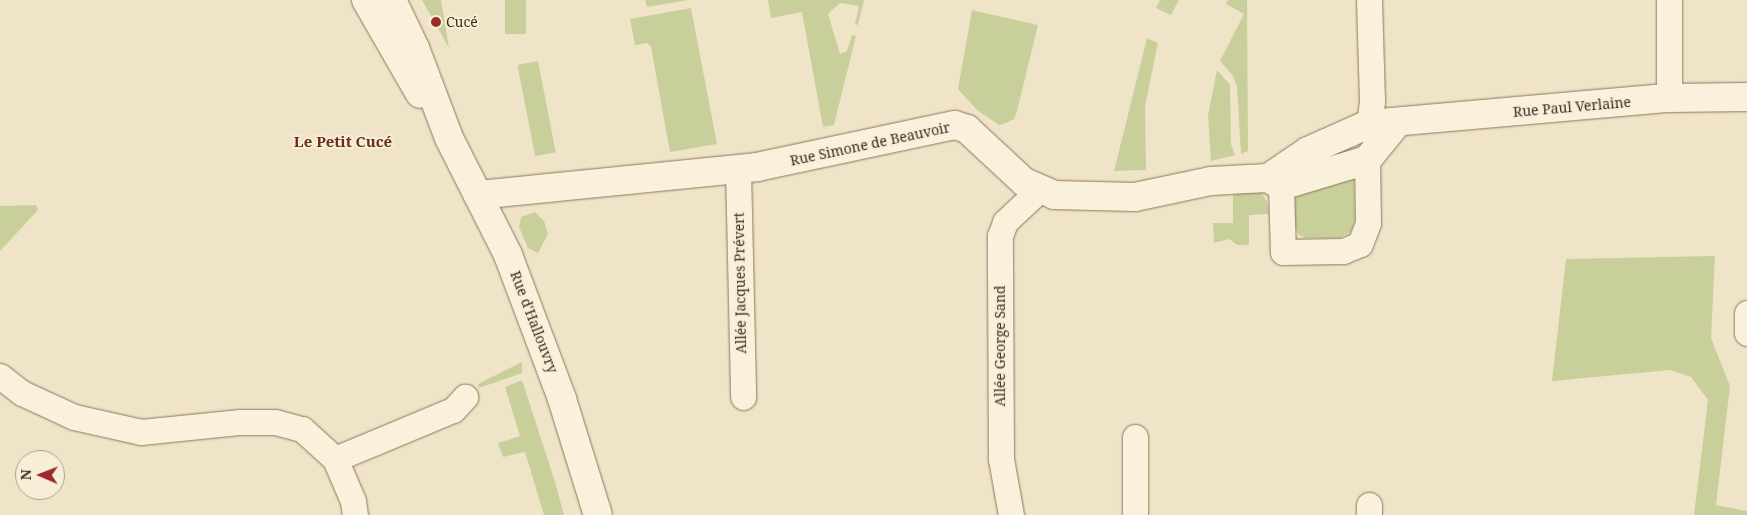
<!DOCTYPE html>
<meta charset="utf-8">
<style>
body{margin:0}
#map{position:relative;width:1747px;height:515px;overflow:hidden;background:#f0e4c8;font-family:"Noto Serif",serif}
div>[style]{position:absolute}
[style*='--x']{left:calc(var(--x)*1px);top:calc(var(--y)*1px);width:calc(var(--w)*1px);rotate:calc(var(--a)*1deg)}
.green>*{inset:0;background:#c9cf9b;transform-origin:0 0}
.roads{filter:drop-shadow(0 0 1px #8d765c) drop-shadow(0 0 1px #8d765c)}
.minor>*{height:25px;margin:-12.5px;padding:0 12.5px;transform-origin:12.5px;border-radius:12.5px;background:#faf1dc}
.tertiary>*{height:28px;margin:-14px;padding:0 14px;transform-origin:14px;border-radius:14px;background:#faf1dc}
.secondary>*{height:28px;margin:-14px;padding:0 14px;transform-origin:14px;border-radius:14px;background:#faf1dc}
.dots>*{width:14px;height:14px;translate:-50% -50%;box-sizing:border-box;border:2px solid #f7eed8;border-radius:50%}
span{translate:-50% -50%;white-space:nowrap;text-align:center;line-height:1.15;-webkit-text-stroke:4px #f7eed8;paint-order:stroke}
.poi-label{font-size:14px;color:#3d2e20}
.left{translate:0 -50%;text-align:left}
.street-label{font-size:14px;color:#3d2e20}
.neighbourhood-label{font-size:15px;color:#6b2e1e;font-weight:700}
.north{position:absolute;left:15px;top:450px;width:50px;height:50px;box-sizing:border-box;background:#f7eed8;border:1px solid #ada18e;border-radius:50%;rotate:271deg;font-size:14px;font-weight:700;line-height:20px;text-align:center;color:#3d2e20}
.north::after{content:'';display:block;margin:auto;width:18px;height:22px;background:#9e2a2b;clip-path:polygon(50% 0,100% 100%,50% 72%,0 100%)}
</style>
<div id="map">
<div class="green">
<i style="clip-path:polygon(422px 0,441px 0,449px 48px)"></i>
<i style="left:505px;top:0;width:21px;height:34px"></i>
<i style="clip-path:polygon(645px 0,688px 0,647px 7px)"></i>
<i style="clip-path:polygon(768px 0,864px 0,858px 25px,855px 24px,859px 6px,840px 3px,828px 14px,840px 54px,847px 51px,852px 35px,856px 36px,834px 125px,823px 127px,802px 12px,771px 18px)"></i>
<i style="clip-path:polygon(1160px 0,1179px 0,1171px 15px,1156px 8px)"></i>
<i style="clip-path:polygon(1228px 0,1247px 0,1248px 151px,1241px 154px,1237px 87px,1233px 76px,1220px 61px,1244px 14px,1226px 4px)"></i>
<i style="clip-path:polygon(691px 8px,717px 144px,670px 152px,651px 47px,648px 43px,635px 45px,630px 19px)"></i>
<i style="clip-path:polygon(972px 10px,1038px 25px,1017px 111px,1014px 119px,1004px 124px,999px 125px,977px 110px,958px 89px)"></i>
<i style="clip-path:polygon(1147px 38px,1158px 43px,1145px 106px,1146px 170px,1114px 171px)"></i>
<i style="left:538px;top:61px;width:93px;height:21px;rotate:79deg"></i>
<i style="clip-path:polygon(1217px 70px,1230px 85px,1231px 144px,1235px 155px,1211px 161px,1208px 115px)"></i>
<i style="clip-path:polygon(1354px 175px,1355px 220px,1351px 232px,1339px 238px,1305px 238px,1299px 235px,1294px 223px,1294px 193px)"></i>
<i style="clip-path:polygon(1233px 188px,1261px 192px,1267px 202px,1269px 214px,1249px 215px,1249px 245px,1237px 245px,1229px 239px,1214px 243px,1213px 223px,1233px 223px)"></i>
<i style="clip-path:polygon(36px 205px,38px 210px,0 251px,0 206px)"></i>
<i style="clip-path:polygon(535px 212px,544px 221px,548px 234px,538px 253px,528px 248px,519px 227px,521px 217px)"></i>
<i style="clip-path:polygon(1715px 256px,1711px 338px,1730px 386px,1716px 505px,1747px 511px,1747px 515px,1694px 515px,1708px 400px,1691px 377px,1670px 370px,1552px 381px,1566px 259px)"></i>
<i style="clip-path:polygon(522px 362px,522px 373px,479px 388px,478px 384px)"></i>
<i style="clip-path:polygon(522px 380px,555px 482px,564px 515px,544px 515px,525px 452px,503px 457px,498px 443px,520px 436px,505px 387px)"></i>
</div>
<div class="roads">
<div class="minor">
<i style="--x:1369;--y:0;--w:101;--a:88.3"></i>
<i style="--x:1372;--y:101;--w:23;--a:97"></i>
<i style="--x:1669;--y:98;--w:98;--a:-90"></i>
<i style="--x:738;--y:169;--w:228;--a:88.7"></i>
<i style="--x:1281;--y:186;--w:66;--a:88.3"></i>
<i style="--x:1283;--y:252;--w:60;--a:-1"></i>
<i style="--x:1343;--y:251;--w:18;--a:-22"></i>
<i style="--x:1360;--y:244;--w:22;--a:-69"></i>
<i style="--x:1368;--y:223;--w:63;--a:-90.9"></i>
<i style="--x:1747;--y:313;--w:20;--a:90"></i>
<i style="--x:0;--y:376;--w:28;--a:38"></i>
<i style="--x:22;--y:393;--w:57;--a:24.8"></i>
<i style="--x:74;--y:417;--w:69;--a:12.6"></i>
<i style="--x:141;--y:432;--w:100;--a:-5.8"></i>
<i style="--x:240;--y:422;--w:35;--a:0"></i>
<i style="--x:275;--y:422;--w:28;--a:15"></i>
<i style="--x:302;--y:429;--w:45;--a:42.3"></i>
<i style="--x:335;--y:459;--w:46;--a:66.8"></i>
<i style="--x:353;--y:501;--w:14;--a:82"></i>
<i style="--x:1135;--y:437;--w:78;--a:90"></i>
<i style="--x:335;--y:459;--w:128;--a:-22.6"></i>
<i style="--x:453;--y:410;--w:18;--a:-47"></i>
<i style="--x:1011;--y:515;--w:57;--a:-100.1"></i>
<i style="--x:1001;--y:459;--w:223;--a:-90.3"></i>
<i style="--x:1000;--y:236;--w:15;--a:-70"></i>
<i style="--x:1005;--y:222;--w:45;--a:-43.2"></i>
<i style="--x:1369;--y:515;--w:10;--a:-90"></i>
</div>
<div class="tertiary">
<i style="--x:1268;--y:178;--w:48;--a:-34"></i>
<i style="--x:1308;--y:151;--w:67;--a:-23.9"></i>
<i style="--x:1369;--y:124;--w:301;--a:-5"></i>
<i style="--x:1669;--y:98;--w:78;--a:-0.7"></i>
<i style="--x:1268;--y:178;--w:15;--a:32"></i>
<i style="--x:1281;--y:186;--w:90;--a:-16.8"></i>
<i style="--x:1367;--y:160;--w:48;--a:-51"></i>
<i style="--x:478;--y:195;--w:280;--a:-5.7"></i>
<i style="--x:757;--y:167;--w:202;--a:-12"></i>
<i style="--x:955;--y:125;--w:13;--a:18"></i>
<i style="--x:967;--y:129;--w:78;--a:42.9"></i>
<i style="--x:1024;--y:182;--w:33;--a:23"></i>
<i style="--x:1054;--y:195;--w:81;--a:1.4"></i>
<i style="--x:1135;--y:197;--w:78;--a:-11.9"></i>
<i style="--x:1211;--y:181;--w:57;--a:-3"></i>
</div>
<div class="secondary">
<i style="--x:366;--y:0;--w:108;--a:60.1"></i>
<i style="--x:392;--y:0;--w:53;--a:64.4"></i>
<i style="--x:415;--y:48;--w:96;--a:69.3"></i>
<i style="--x:449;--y:138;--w:131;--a:63.2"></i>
<i style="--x:508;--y:255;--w:154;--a:69.4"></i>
<i style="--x:562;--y:399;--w:121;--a:72.8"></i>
</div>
</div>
<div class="dots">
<i style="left:436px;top:22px;background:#9e2a2b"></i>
</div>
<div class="poi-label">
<span class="left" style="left:446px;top:22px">Cucé</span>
</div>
<div class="street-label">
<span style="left:1572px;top:107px;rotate:-5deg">Rue Paul Verlaine</span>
<span style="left:870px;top:144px;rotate:-12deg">Rue Simone de Beauvoir</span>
<span style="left:740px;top:283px;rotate:-91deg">Allée Jacques Prévert</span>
<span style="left:534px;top:322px;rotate:69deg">Rue d'Hallouvry</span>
<span style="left:1000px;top:346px;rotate:-90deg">Allée George Sand</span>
</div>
<div class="neighbourhood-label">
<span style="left:343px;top:142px">Le Petit Cucé</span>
</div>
<div class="north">N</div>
</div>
